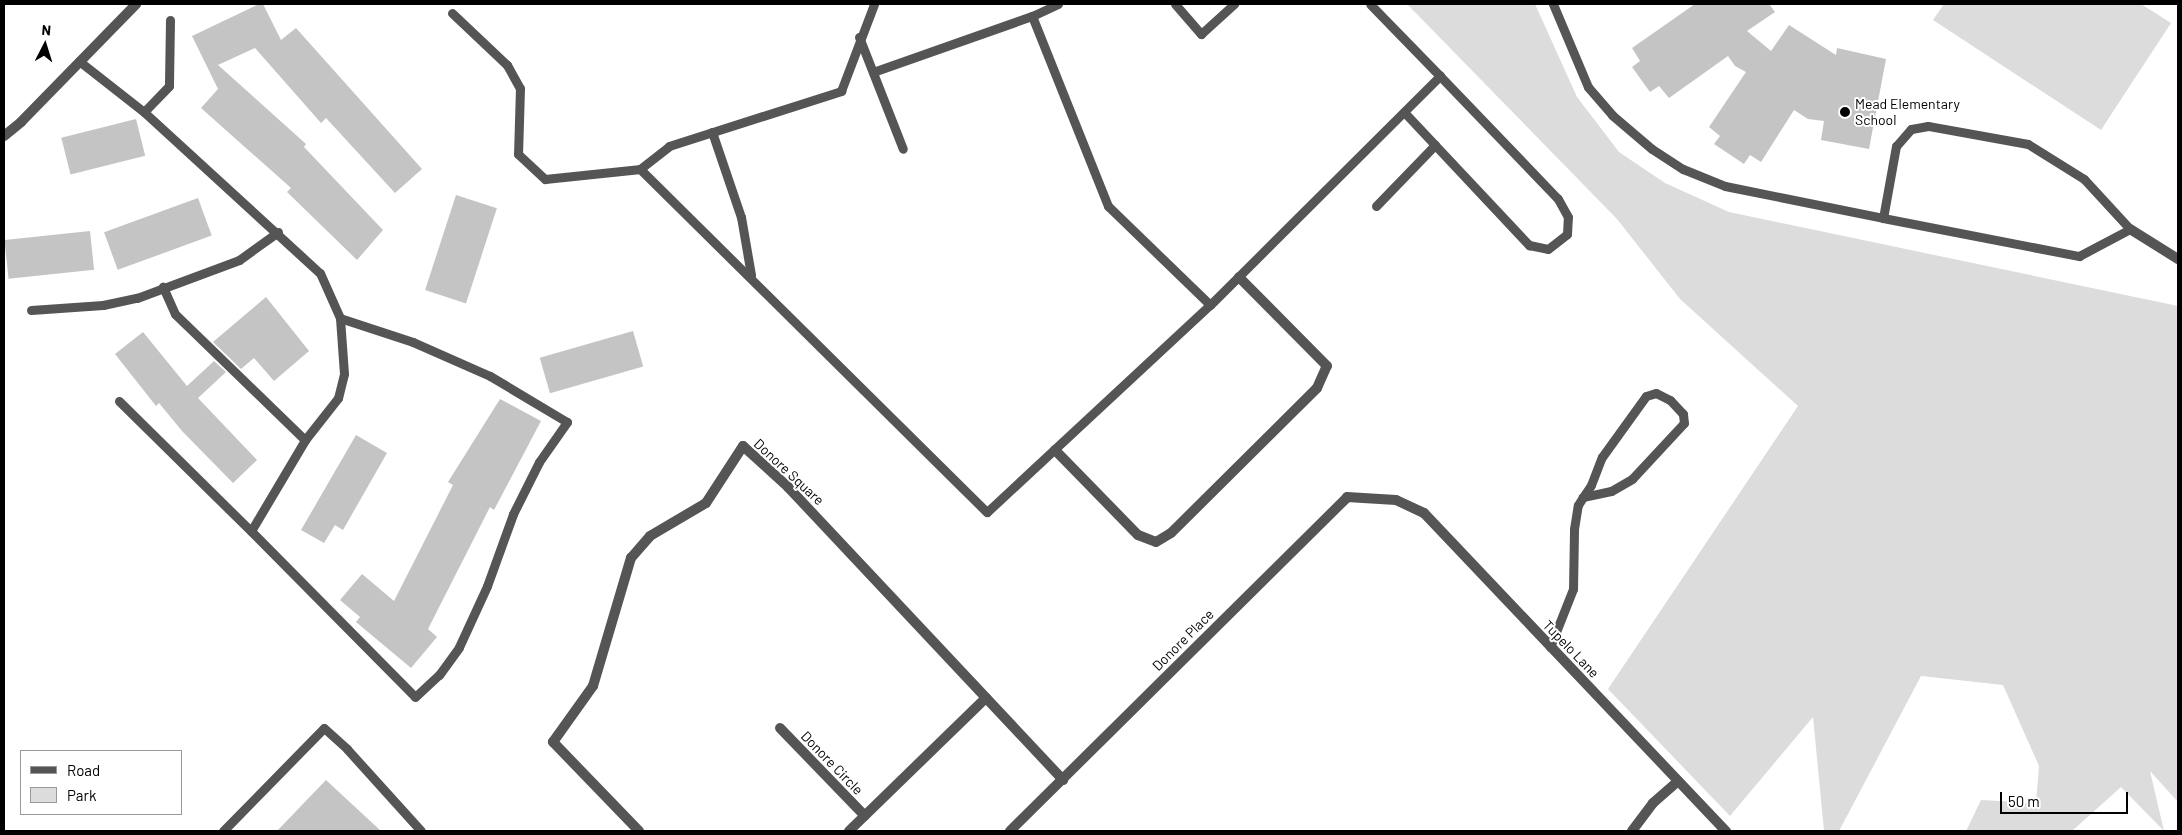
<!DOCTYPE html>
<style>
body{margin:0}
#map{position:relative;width:2182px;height:835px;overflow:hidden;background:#fff;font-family:Barlow,sans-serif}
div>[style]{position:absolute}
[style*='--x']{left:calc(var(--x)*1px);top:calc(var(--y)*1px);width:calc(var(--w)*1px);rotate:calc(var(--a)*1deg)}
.green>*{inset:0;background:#dcdcdc}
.building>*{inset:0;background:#c4c4c4;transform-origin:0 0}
.service>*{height:9px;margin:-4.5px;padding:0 4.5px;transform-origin:4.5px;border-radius:4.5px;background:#555}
.minor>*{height:10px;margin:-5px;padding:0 5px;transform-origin:5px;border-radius:5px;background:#555}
.tertiary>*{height:10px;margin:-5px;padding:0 5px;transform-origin:5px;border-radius:5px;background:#555}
.dots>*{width:14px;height:14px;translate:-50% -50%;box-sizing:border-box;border:2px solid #fff;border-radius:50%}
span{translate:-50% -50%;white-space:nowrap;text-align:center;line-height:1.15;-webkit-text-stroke:4px #fff;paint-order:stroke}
.poi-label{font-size:14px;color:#000}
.left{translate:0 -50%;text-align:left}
.street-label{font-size:14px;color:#000}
.frame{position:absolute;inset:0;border:5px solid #000;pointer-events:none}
.legend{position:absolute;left:20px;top:750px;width:162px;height:65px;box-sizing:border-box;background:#fff;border:1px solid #999;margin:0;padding:6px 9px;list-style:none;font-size:15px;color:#000}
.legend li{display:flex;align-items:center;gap:10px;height:25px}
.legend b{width:25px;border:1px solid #999}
.north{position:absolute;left:20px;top:20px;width:50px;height:50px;-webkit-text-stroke:4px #fff;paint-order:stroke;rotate:5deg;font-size:14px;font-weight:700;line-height:20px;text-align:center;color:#000}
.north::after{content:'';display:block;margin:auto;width:18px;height:22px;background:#000;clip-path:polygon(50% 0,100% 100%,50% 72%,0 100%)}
.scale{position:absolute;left:2000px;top:792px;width:128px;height:22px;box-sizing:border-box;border:2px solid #000;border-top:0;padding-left:6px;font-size:15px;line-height:18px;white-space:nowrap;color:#000;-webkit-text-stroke:4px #fff;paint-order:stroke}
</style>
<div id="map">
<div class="green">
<i style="clip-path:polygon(1407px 4px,1535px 4px,1577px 97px,1619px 152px,1665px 183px,1729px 212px,2178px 306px,2178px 802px,2150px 771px,2164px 831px,2121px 787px,2072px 831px,1966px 831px,1981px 800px,2036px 803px,2039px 766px,2003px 685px,1921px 676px,1839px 831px,1824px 831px,1813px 717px,1730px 816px,1608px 689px,1798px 406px,1680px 299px,1617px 219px)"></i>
<i style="clip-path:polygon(1944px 4px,2141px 4px,2171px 23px,2101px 130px,1933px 20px)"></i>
</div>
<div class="building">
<i style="clip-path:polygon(259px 4px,263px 4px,281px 40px,296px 28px,422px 169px,395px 193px,326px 118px,321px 123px,255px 48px,218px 65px,306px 144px,304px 147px,383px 230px,357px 260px,287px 192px,291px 188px,201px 108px,218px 89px,192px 36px)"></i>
<i style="clip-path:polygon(1695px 4px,1769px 4px,1775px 12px,1747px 31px,1771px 51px,1789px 25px,1836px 55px,1837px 48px,1886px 59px,1869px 149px,1821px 140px,1824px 121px,1808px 119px,1794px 110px,1761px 162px,1750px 155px,1744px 164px,1714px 144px,1720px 136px,1709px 127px,1746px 72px,1735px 66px,1728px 56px,1669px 98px,1659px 86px,1650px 92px,1632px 67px,1640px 61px,1632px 48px)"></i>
<i style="left:136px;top:119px;width:38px;height:77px;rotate:76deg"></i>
<i style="left:456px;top:195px;width:43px;height:100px;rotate:18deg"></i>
<i style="left:198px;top:198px;width:40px;height:100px;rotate:70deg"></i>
<i style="left:90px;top:231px;width:39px;height:86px;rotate:84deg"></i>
<i style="clip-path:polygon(266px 297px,309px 351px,274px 381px,254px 358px,241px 369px,213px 342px)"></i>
<i style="left:633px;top:331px;width:37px;height:97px;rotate:74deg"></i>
<i style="clip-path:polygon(143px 332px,187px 386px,214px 361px,226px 372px,198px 398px,257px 460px,233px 483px,182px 431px,159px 403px,156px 406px,115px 354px)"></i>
<i style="clip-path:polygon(500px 399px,541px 421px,494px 510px,490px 507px,428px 629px,437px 637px,411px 668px,356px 622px,360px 617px,340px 600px,362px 574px,394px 601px,453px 485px,448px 482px)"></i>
<i style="clip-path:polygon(356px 435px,387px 453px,343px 530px,335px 525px,324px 543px,301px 530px)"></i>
<i style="clip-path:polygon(326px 780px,381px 831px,277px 831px)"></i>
</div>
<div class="service">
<i style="--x:1058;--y:4;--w:29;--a:155"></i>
<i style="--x:1032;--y:16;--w:205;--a:68.2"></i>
<i style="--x:1108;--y:206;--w:142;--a:44.1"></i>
<i style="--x:1175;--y:4;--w:40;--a:49"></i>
<i style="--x:1201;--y:34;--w:45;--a:-42.3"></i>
<i style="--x:1553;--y:4;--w:90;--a:67.1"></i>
<i style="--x:1588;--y:87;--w:37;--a:49"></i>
<i style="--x:1612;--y:115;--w:52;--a:40.4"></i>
<i style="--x:1652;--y:149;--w:37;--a:33"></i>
<i style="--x:1683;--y:169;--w:45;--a:22"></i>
<i style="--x:1725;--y:186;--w:161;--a:11.4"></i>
<i style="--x:1883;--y:218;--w:200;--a:11"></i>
<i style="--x:2079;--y:256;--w:58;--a:-27.9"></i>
<i style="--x:2130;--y:229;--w:68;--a:-132.6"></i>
<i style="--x:2084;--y:179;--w:66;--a:-148"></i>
<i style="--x:2028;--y:144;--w:102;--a:-169.8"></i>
<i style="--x:1928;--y:126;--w:17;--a:170"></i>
<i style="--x:1911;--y:129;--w:23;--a:131"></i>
<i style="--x:1896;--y:146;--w:73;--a:100.2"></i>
<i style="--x:452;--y:13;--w:76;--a:43.4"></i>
<i style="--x:507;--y:65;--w:26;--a:61"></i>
<i style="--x:520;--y:88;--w:66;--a:91.7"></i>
<i style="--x:518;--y:154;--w:37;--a:43"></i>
<i style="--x:545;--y:179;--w:96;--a:-6"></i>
<i style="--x:640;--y:169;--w:488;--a:44.7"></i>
<i style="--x:987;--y:512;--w:304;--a:-42.9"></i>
<i style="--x:1210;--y:305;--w:325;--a:-44.9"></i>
<i style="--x:1440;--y:76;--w:100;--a:-134.2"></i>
<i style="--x:170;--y:20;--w:66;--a:90.9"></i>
<i style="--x:169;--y:86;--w:36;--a:134"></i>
<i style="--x:144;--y:112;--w:239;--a:42.5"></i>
<i style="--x:320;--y:273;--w:49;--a:66"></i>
<i style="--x:340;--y:318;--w:56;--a:85.9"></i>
<i style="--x:344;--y:374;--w:25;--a:104"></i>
<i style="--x:338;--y:398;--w:53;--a:128.2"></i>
<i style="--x:859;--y:37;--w:120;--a:68.6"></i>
<i style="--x:79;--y:61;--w:83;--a:38.1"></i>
<i style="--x:873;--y:72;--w:169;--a:-19.4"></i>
<i style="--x:1404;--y:112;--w:183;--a:46.8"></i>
<i style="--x:1529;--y:245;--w:19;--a:12"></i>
<i style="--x:1548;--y:249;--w:24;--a:-38"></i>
<i style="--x:1567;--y:234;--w:17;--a:-87"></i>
<i style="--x:1568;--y:217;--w:21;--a:-119"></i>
<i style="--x:1558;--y:199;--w:170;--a:-133.8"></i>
<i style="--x:712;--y:132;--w:90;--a:71.2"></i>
<i style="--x:741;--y:217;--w:59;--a:80.2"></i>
<i style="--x:640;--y:169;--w:37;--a:-38"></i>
<i style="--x:669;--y:146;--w:181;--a:-17.7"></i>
<i style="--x:841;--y:91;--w:93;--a:-69.2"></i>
<i style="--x:1376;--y:206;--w:85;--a:-46"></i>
<i style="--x:31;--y:310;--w:72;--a:-4"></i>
<i style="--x:103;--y:305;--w:35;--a:-12"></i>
<i style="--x:137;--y:298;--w:109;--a:-20.4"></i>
<i style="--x:239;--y:260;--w:48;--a:-35.7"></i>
<i style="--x:119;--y:401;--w:185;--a:44.6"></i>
<i style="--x:251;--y:531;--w:106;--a:-59.3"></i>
<i style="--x:305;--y:440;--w:181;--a:-135.9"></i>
<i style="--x:175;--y:314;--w:30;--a:-114"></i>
<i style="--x:251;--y:531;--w:233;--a:45.3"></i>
<i style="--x:415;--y:697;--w:33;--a:-43"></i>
<i style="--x:439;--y:675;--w:34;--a:-54"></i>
<i style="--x:459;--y:647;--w:67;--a:-65.3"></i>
<i style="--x:487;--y:586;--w:77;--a:-70.1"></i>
<i style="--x:513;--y:514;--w:58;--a:-63.4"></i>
<i style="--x:539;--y:462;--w:49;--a:-55"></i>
<i style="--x:567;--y:422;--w:90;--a:-149.1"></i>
<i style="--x:490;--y:376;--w:84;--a:-156.2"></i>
<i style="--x:413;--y:342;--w:77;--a:-161.8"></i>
<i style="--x:1550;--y:647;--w:62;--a:-68.4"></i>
<i style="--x:1573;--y:589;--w:60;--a:-89"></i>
<i style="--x:1574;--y:529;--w:24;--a:-81"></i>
<i style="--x:1578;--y:505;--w:9;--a:-58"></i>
<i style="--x:1583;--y:497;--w:14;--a:-56"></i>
<i style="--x:1591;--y:485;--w:30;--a:-69"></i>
<i style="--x:1602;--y:457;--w:75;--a:-54.2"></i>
<i style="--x:1646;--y:396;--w:10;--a:-17"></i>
<i style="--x:1656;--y:393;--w:16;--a:27"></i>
<i style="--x:1670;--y:400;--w:19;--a:47"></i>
<i style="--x:1683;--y:414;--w:9;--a:84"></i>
<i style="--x:1684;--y:423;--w:76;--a:132.9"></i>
<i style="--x:1632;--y:479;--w:24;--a:150"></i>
<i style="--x:1611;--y:491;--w:29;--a:168"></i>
<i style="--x:223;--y:831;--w:144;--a:-45.6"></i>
<i style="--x:324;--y:728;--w:31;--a:42"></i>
<i style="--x:347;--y:749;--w:110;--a:47.9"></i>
</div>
<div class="minor">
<i style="--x:2130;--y:229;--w:57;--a:32"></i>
<i style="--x:1055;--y:450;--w:119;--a:45.7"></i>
<i style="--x:1138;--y:535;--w:19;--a:21"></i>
<i style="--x:1156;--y:542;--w:17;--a:-31"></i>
<i style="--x:1171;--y:533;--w:206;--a:-44.8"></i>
<i style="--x:1317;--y:388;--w:24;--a:-66"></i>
<i style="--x:1327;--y:366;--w:125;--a:-134.7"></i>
<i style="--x:780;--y:728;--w:122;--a:46"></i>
<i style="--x:639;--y:831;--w:124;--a:-134"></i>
<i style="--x:553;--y:742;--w:69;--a:-54.5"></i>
<i style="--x:593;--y:686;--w:134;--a:-73.5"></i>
<i style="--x:631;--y:558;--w:29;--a:-49"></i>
<i style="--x:650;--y:536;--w:65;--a:-30.5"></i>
<i style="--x:706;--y:503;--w:68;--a:-57"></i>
<i style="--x:743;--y:446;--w:61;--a:42.3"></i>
<i style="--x:788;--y:487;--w:402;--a:46.8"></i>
<i style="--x:849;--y:831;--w:191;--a:-44.2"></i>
<i style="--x:1010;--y:831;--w:474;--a:-44.7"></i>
<i style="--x:1347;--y:497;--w:49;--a:3.5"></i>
<i style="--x:1396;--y:500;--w:31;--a:25"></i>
<i style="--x:1424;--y:513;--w:439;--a:46.5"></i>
<i style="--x:1632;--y:831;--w:35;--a:-53"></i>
<i style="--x:1653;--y:803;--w:33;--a:-41"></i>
</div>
<div class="tertiary">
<i style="--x:4;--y:136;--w:22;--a:-39"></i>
<i style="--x:21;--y:122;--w:165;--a:-45.7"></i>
</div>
<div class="dots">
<i style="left:1845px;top:112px;background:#000"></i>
</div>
<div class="poi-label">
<span class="left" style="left:1855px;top:112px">Mead Elementary<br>School</span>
</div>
<div class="street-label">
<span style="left:789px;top:472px;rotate:43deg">Donore Square</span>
<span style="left:1183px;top:640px;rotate:-45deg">Donore Place</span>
<span style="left:1571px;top:649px;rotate:46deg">Tupelo Lane</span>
<span style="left:832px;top:763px;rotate:46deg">Donore Circle</span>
</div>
<div class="frame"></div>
<ul class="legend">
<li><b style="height:6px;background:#555"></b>Road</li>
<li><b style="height:14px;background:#dcdcdc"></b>Park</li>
</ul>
<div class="north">N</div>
<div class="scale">50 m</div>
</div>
